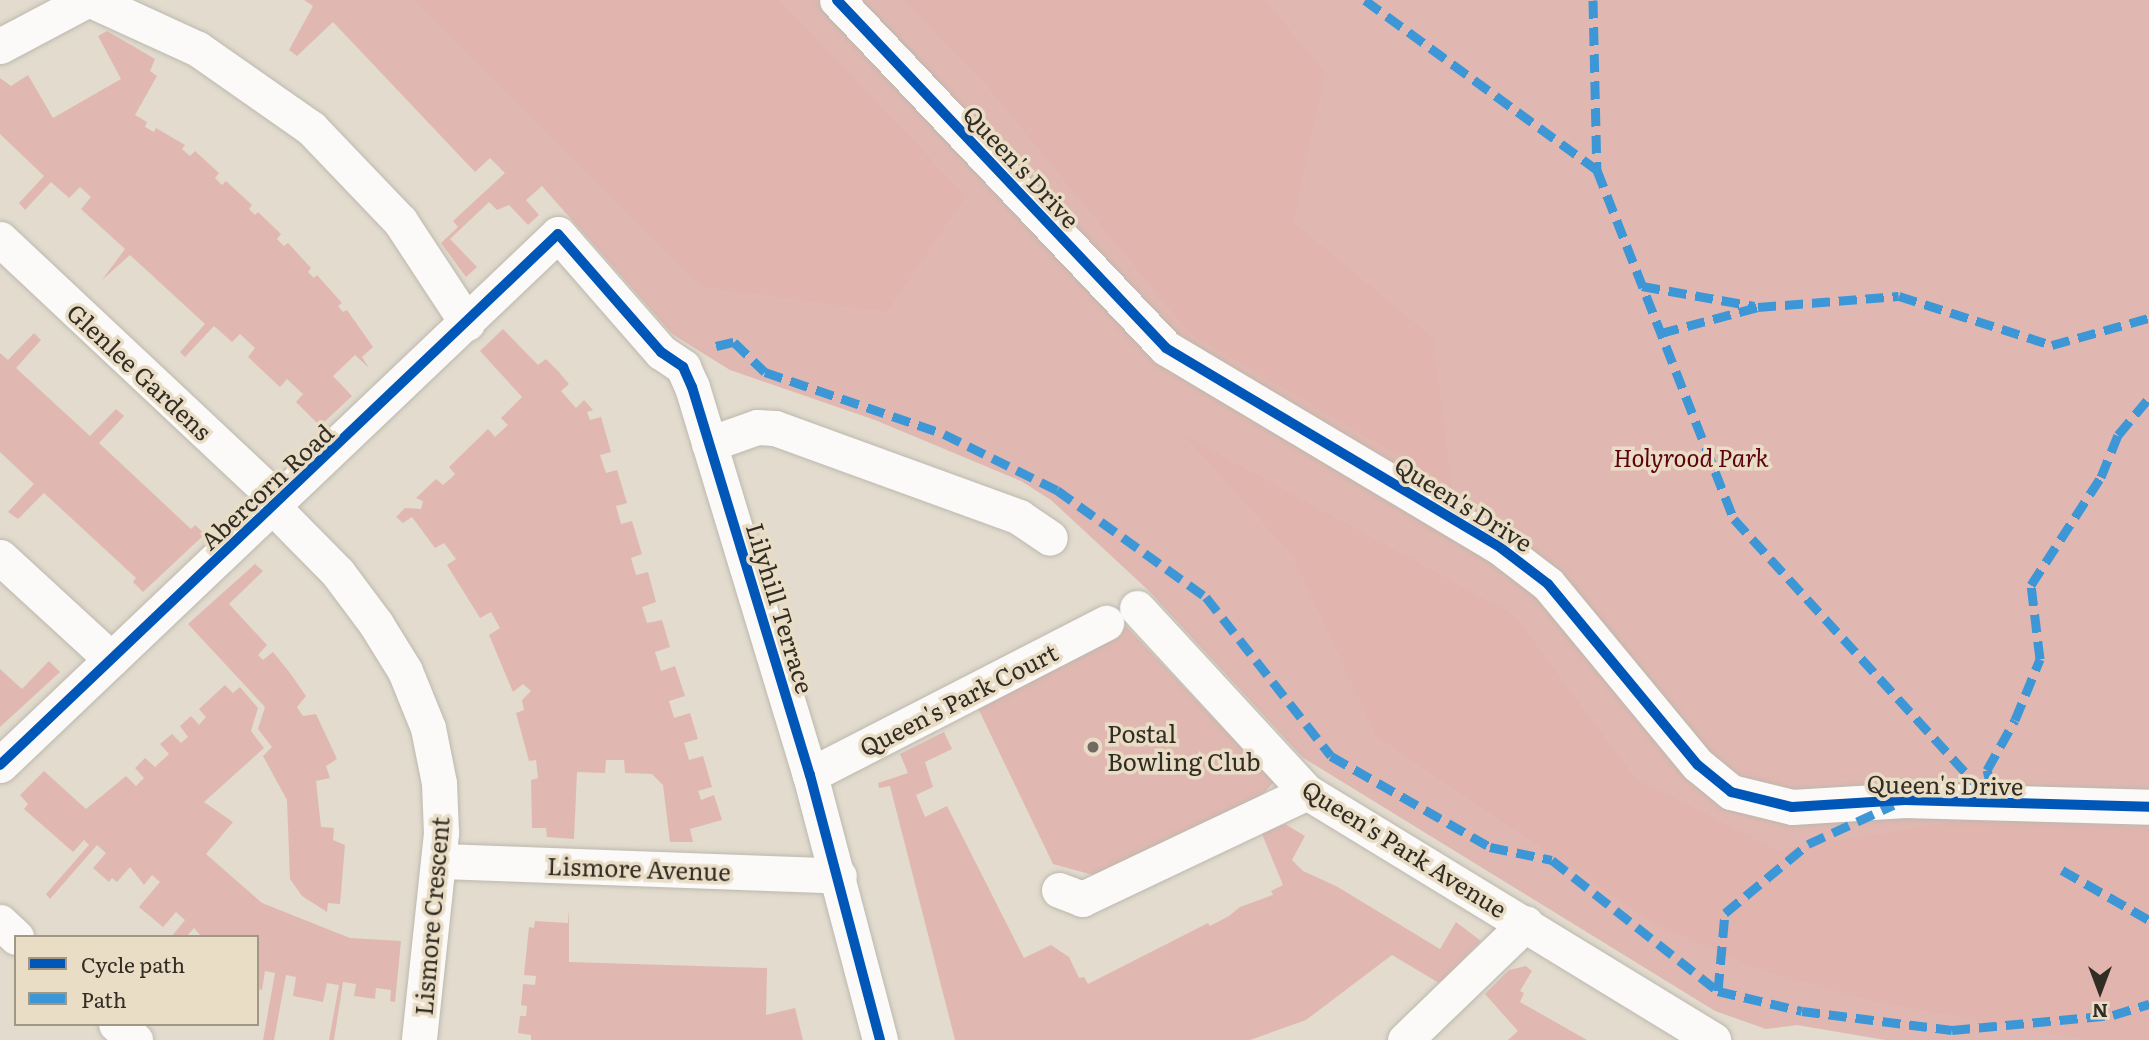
<!DOCTYPE html>
<style>
body{margin:0}
#map{position:relative;width:2149px;height:1040px;overflow:hidden;background:#e2dbce;font-family:Literata,serif}
div>[style]{position:absolute}
[style*='--x']{left:calc(var(--x)*1px);top:calc(var(--y)*1px);width:calc(var(--w)*1px);rotate:calc(var(--a)*1deg)}
.green>*{inset:0;background:#e0b8b1}
.forest>*{inset:0;background:#e1b4ae}
.roads{filter:drop-shadow(0 0 2px #bdb8ae) drop-shadow(0 0 2px #bdb8ae)}
.minor>*{height:35px;margin:-17.5px;padding:0 17.5px;transform-origin:17.5px;border-radius:17.5px;background:#fbfaf8}
.quiet>*{height:9px;margin-top:-4.5px;transform-origin:0;background:repeating-linear-gradient(90deg,#3d96d6 0 18px,transparent 0 27px)}
.cycleway>*{height:10px;margin:-5px;padding:0 5px;transform-origin:5px;border-radius:5px;background:#0057b8}
.dots>*{width:19px;height:19px;translate:-50% -50%;box-sizing:border-box;border:4px solid #eaddc6;border-radius:50%}
span{translate:-50% -50%;white-space:nowrap;text-align:center;line-height:1.15;-webkit-text-stroke:7px #eaddc6;paint-order:stroke}
.street-label{font-size:24px;color:#322d24}
.park-label{font-size:24px;color:#5e0212;font-style:italic}
.poi-label{font-size:24px;color:#322d24}
.left{translate:0 -50%;text-align:left}
.legend{position:absolute;left:14px;top:935px;width:245px;height:91px;box-sizing:border-box;background:#eaddc6;border:2px solid #a09785;margin:0;padding:9px 12px;list-style:none;font-size:21px;color:#322d24}
.legend li{display:flex;align-items:center;gap:14px;height:35px}
.legend b{width:35px;border:2px solid #a09785}
.north{position:absolute;left:2065px;top:956px;width:70px;height:70px;-webkit-text-stroke:5px #eaddc6;paint-order:stroke;rotate:180deg;font-size:19px;font-weight:700;line-height:28px;text-align:center;color:#322d24}
.north::after{content:'';display:block;margin:auto;width:24px;height:32px;background:#322d24;clip-path:polygon(50% 0,100% 100%,50% 72%,0 100%)}
</style>
<div id="map">
<div class="green">
<i style="clip-path:polygon(304px 0,2149px 0,2149px 1040px,1885px 1040px,1797px 1025px,1766px 1029px,1715px 1011px,1302px 757px,1147px 589px,1051px 500px,1021px 481px,875px 420px,730px 370px,672px 334px,542px 186px,526px 200px,539px 215px,528px 225px,509px 205px,497px 210px,489px 202px,450px 239px,477px 267px,466px 277px,441px 243px,458px 227px,453px 221px,505px 173px,490px 158px,475px 172px,333px 22px,297px 56px,289px 50px,313px 6px)"></i>
<i style="clip-path:polygon(107px 31px,155px 59px,150px 71px,157px 76px,135px 115px,147px 122px,145px 127px,154px 132px,156px 128px,185px 145px,182px 149px,190px 156px,195px 151px,219px 173px,215px 178px,222px 185px,226px 181px,252px 205px,249px 209px,255px 215px,258px 212px,281px 234px,277px 239px,284px 246px,288px 243px,311px 268px,308px 272px,314px 278px,317px 275px,342px 303px,338px 306px,343px 312px,347px 310px,373px 347px,362px 357px,369px 368px,355px 355px,333px 376px,352px 396px,320px 426px,296px 402px,303px 394px,287px 379px,280px 387px,248px 357px,255px 348px,240px 334px,232px 342px,214px 326px,185px 357px,180px 352px,205px 324px,130px 255px,102px 280px,125px 249px,81px 209px,91px 197px,80px 187px,69px 198px,51px 182px,25px 210px,19px 203px,44px 176px,0 134px,0 78px,11px 86px,28px 75px,53px 118px,121px 79px,98px 36px)"></i>
<i style="clip-path:polygon(503px 329px,538px 365px,546px 359px,558px 371px,569px 384px,561px 391px,576px 408px,584px 400px,593px 410px,587px 412px,590px 420px,601px 417px,611px 452px,600px 455px,606px 473px,617px 470px,627px 503px,616px 506px,621px 524px,632px 521px,642px 554px,631px 558px,636px 575px,648px 572px,656px 602px,642px 607px,647px 623px,662px 620px,670px 647px,655px 652px,661px 671px,675px 666px,685px 696px,669px 701px,674px 718px,690px 713px,698px 739px,684px 743px,687px 753px,689px 760px,703px 756px,712px 787px,698px 791px,701px 800px,714px 795px,722px 820px,690px 829px,693px 842px,670px 842px,663px 785px,652px 774px,625px 773px,624px 760px,606px 760px,605px 773px,577px 772px,574px 839px,547px 837px,546px 828px,532px 828px,531px 780px,538px 778px,536px 760px,529px 761px,516px 713px,524px 710px,522px 700px,531px 691px,523px 684px,513px 692px,489px 635px,500px 628px,491px 612px,480px 618px,447px 565px,456px 559px,444px 543px,435px 548px,412px 517px,403px 523px,396px 517px,405px 508px,421px 509px,423px 501px,416px 498px,436px 479px,443px 485px,449px 480px,455px 474px,449px 467px,488px 429px,495px 437px,508px 425px,501px 418px,522px 397px,480px 351px)"></i>
<i style="clip-path:polygon(34px 333px,41px 340px,16px 368px,90px 436px,116px 409px,124px 416px,99px 443px,191px 529px,195px 525px,205px 534px,143px 592px,133px 582px,136px 578px,44px 493px,18px 519px,8px 512px,34px 484px,0 452px,0 353px,8px 360px)"></i>
<i style="clip-path:polygon(255px 564px,263px 571px,229px 604px,267px 645px,258px 655px,263px 660px,273px 652px,290px 673px,306px 696px,297px 707px,303px 716px,316px 714px,337px 759px,326px 766px,330px 778px,316px 781px,321px 827px,334px 828px,333px 840px,345px 845px,340px 904px,328px 903px,327px 912px,302px 896px,290px 879px,287px 800px,263px 756px,272px 747px,258px 729px,265px 707px,188px 624px)"></i>
<i style="clip-path:polygon(1126px 626px,1274px 782px,1262px 795px,1093px 875px,1053px 864px,975px 702px)"></i>
<i style="clip-path:polygon(49px 661px,60px 672px,0 727px,0 669px,22px 689px)"></i>
<i style="clip-path:polygon(225px 685px,233px 693px,240px 687px,258px 708px,251px 731px,264px 748px,204px 802px,233px 822px,206px 854px,262px 903px,350px 938px,401px 941px,395px 1002px,390px 1001px,391px 990px,376px 988px,375px 999px,354px 996px,356px 984px,343px 982px,334px 1040px,329px 1040px,339px 985px,327px 983px,323px 1002px,309px 999px,293px 996px,296px 977px,286px 975px,274px 1040px,263px 1040px,275px 973px,265px 971px,262px 990px,257px 989px,257px 937px,202px 937px,194px 928px,186px 937px,171px 937px,185px 920px,176px 912px,163px 927px,139px 907px,160px 882px,152px 875px,144px 885px,130px 867px,117px 882px,112px 878px,109px 882px,93px 868px,106px 853px,97px 845px,50px 899px,46px 894px,89px 845px,84px 840px,73px 852px,24px 809px,28px 804px,20px 795px,44px 771px,86px 809px,126px 776px,136px 786px,144px 778px,135px 768px,145px 758px,155px 767px,169px 754px,160px 744px,172px 734px,181px 743px,188px 737px,180px 726px,191px 716px,199px 725px,206px 717px,199px 709px)"></i>
<i style="clip-path:polygon(944px 732px,952px 749px,925px 762px,933px 787px,916px 795px,925px 817px,947px 806px,1024px 958px,1051px 945px,1069px 957px,1079px 978px,1084px 977px,1088px 984px,1208px 923px,1210px 926px,1229px 916px,1240px 907px,1273px 895px,1271px 891px,1283px 885px,1262px 834px,1285px 824px,1305px 836px,1292px 860px,1303px 871px,1336px 886px,1440px 949px,1456px 922px,1481px 941px,1439px 983px,1392px 955px,1306px 1020px,1250px 1040px,955px 1040px,890px 786px,879px 788px,878px 783px,908px 773px,900px 754px)"></i>
<i style="clip-path:polygon(569px 909px,569px 962px,767px 968px,766px 1015px,795px 1008px,803px 1040px,531px 1040px,531px 1035px,518px 1033px,520px 1016px,526px 1016px,527px 1006px,521px 1005px,523px 984px,535px 985px,536px 976px,524px 975px,529px 927px,534px 928px,535px 921px,568px 923px)"></i>
<i style="clip-path:polygon(1526px 966px,1532px 971px,1520px 991px,1524px 993px,1520px 1002px,1587px 1040px,1508px 1040px,1518px 1031px,1485px 994px,1509px 970px)"></i>
</div>
<div class="forest">
<i style="clip-path:polygon(414px 0,779px 0,966px 196px,887px 312px,700px 286px)"></i>
<i style="clip-path:polygon(903px 0,1265px 0,1325px 73px,1293px 222px,1433px 338px,1452px 487px,1189px 333px,982px 80px)"></i>
<i style="clip-path:polygon(1184px 435px,1514px 615px,1635px 778px,1777px 850px,1993px 816px,2149px 829px,2149px 1040px,2087px 1040px,1872px 1001px,1760px 970px,1651px 922px,1376px 736px,1293px 556px)"></i>
</div>
<div class="roads">
<div class="minor">
<i style="--x:91;--y:0;--w:118;--a:24.6"></i>
<i style="--x:198;--y:49;--w:138;--a:35"></i>
<i style="--x:311;--y:128;--w:129;--a:46.3"></i>
<i style="--x:400;--y:221;--w:122;--a:56.7"></i>
<i style="--x:837;--y:0;--w:479;--a:46.6"></i>
<i style="--x:1166;--y:348;--w:385;--a:30.8"></i>
<i style="--x:1497;--y:545;--w:64;--a:37.4"></i>
<i style="--x:1548;--y:584;--w:235;--a:50.4"></i>
<i style="--x:1698;--y:765;--w:43;--a:39.3"></i>
<i style="--x:1731;--y:792;--w:63;--a:13.8"></i>
<i style="--x:1792;--y:807;--w:113;--a:-3.5"></i>
<i style="--x:1905;--y:800;--w:244;--a:1.6"></i>
<i style="--x:0;--y:46;--w:98;--a:-27.9"></i>
<i style="--x:0;--y:239;--w:384;--a:43.2"></i>
<i style="--x:709;--y:444;--w:51;--a:-19.5"></i>
<i style="--x:757;--y:427;--w:18;--a:3"></i>
<i style="--x:775;--y:428;--w:260;--a:20"></i>
<i style="--x:1019;--y:517;--w:37;--a:34"></i>
<i style="--x:274;--y:508;--w:91;--a:45.4"></i>
<i style="--x:338;--y:573;--w:64;--a:53.3"></i>
<i style="--x:376;--y:624;--w:55;--a:58.3"></i>
<i style="--x:405;--y:671;--w:61;--a:68"></i>
<i style="--x:428;--y:728;--w:56;--a:78.7"></i>
<i style="--x:439;--y:783;--w:50;--a:87.7"></i>
<i style="--x:441;--y:833;--w:208;--a:96.1"></i>
<i style="--x:0;--y:557;--w:151;--a:42.6"></i>
<i style="--x:1137;--y:608;--w:251;--a:47.3"></i>
<i style="--x:1307;--y:792;--w:476;--a:31.4"></i>
<i style="--x:0;--y:765;--w:770;--a:-43.58"></i>
<i style="--x:558;--y:234;--w:157;--a:48.9"></i>
<i style="--x:661;--y:352;--w:27;--a:34"></i>
<i style="--x:683;--y:367;--w:22;--a:66"></i>
<i style="--x:692;--y:387;--w:406;--a:73.1"></i>
<i style="--x:810;--y:775;--w:274;--a:75.2"></i>
<i style="--x:810;--y:775;--w:333;--a:-27.2"></i>
<i style="--x:439;--y:861;--w:400;--a:2.1"></i>
<i style="--x:1059;--y:890;--w:25;--a:21"></i>
<i style="--x:1082;--y:899;--w:249;--a:-25.4"></i>
<i style="--x:0;--y:922;--w:22;--a:43"></i>
<i style="--x:116;--y:1024;--w:25;--a:40"></i>
<i style="--x:1405;--y:1040;--w:168;--a:-44"></i>
</div>
</div>
<div class="quiet">
<i style="--x:1365;--y:0;--w:288;--a:36.2"></i>
<i style="--x:1593;--y:0;--w:170;--a:88.7"></i>
<i style="--x:1597;--y:170;--w:375;--a:68.6"></i>
<i style="--x:1734;--y:519;--w:384;--a:47.6"></i>
<i style="--x:1642;--y:286;--w:114;--a:10.1"></i>
<i style="--x:1661;--y:333;--w:100;--a:-15"></i>
<i style="--x:1758;--y:307;--w:141;--a:-4.5"></i>
<i style="--x:1899;--y:296;--w:161;--a:17.8"></i>
<i style="--x:2052;--y:345;--w:101;--a:-15.6"></i>
<i style="--x:716;--y:346;--w:18;--a:-13"></i>
<i style="--x:734;--y:342;--w:43;--a:44.1"></i>
<i style="--x:765;--y:372;--w:189;--a:19.1"></i>
<i style="--x:944;--y:434;--w:126;--a:26.4"></i>
<i style="--x:1057;--y:490;--w:183;--a:35.7"></i>
<i style="--x:1206;--y:597;--w:202;--a:51.8"></i>
<i style="--x:1331;--y:756;--w:183;--a:29.8"></i>
<i style="--x:1490;--y:847;--w:63;--a:11.8"></i>
<i style="--x:1552;--y:860;--w:211;--a:38.3"></i>
<i style="--x:1718;--y:991;--w:86;--a:13.4"></i>
<i style="--x:1802;--y:1011;--w:151;--a:7.2"></i>
<i style="--x:1952;--y:1030;--w:162;--a:-5.3"></i>
<i style="--x:2113;--y:1015;--w:38;--a:-17"></i>
<i style="--x:1995;--y:804;--w:35;--a:-103"></i>
<i style="--x:1987;--y:770;--w:57;--a:-60.8"></i>
<i style="--x:2015;--y:720;--w:66;--a:-67.7"></i>
<i style="--x:2040;--y:659;--w:75;--a:-96.9"></i>
<i style="--x:2031;--y:585;--w:129;--a:-57.1"></i>
<i style="--x:2101;--y:477;--w:45;--a:-68"></i>
<i style="--x:2118;--y:435;--w:48;--a:-50"></i>
<i style="--x:2062;--y:870;--w:100;--a:29.9"></i>
<i style="--x:1718;--y:991;--w:78;--a:-84.9"></i>
<i style="--x:1725;--y:913;--w:108;--a:-39.7"></i>
<i style="--x:1808;--y:844;--w:94;--a:-24.6"></i>
</div>
<div class="cycleway">
<i style="--x:837;--y:0;--w:479;--a:46.6"></i>
<i style="--x:1166;--y:348;--w:385;--a:30.8"></i>
<i style="--x:1497;--y:545;--w:64;--a:37.4"></i>
<i style="--x:1548;--y:584;--w:235;--a:50.4"></i>
<i style="--x:1698;--y:765;--w:43;--a:39.3"></i>
<i style="--x:1731;--y:792;--w:63;--a:13.8"></i>
<i style="--x:1792;--y:807;--w:113;--a:-3.5"></i>
<i style="--x:1905;--y:800;--w:244;--a:1.6"></i>
<i style="--x:0;--y:765;--w:770;--a:-43.58"></i>
<i style="--x:558;--y:234;--w:157;--a:48.9"></i>
<i style="--x:661;--y:352;--w:27;--a:34"></i>
<i style="--x:683;--y:367;--w:22;--a:66"></i>
<i style="--x:692;--y:387;--w:406;--a:73.1"></i>
<i style="--x:810;--y:775;--w:274;--a:75.2"></i>
</div>
<div class="dots">
<i style="left:1093px;top:747px;background:#706a60"></i>
</div>
<div class="street-label">
<span style="left:1022px;top:166px;rotate:47deg">Queen's Drive</span>
<span style="left:140px;top:371px;rotate:43deg">Glenlee Gardens</span>
<span style="left:266px;top:486px;rotate:-43deg">Abercorn Road</span>
<span style="left:1464px;top:503px;rotate:32deg">Queen's Drive</span>
<span style="left:781px;top:608px;rotate:73deg">Lilyhill Terrace</span>
<span style="left:958px;top:699px;rotate:-27deg">Queen's Park Court</span>
<span style="left:1945px;top:784px;rotate:1deg">Queen's Drive</span>
<span style="left:1405px;top:848px;rotate:32deg">Queen's Park Avenue</span>
<span style="left:639px;top:868px;rotate:2deg">Lismore Avenue</span>
<span style="left:431px;top:916px;rotate:-85deg">Lismore Crescent</span>
</div>
<div class="park-label">
<span style="left:1691px;top:457px">Holyrood Park</span>
</div>
<div class="poi-label">
<span class="left" style="left:1107px;top:747px">Postal<br>Bowling Club</span>
</div>
<ul class="legend">
<li><b style="height:9px;background:#0057b8"></b>Cycle path</li>
<li><b style="height:9px;background:#3d96d6"></b>Path</li>
</ul>
<div class="north">N</div>
</div>
